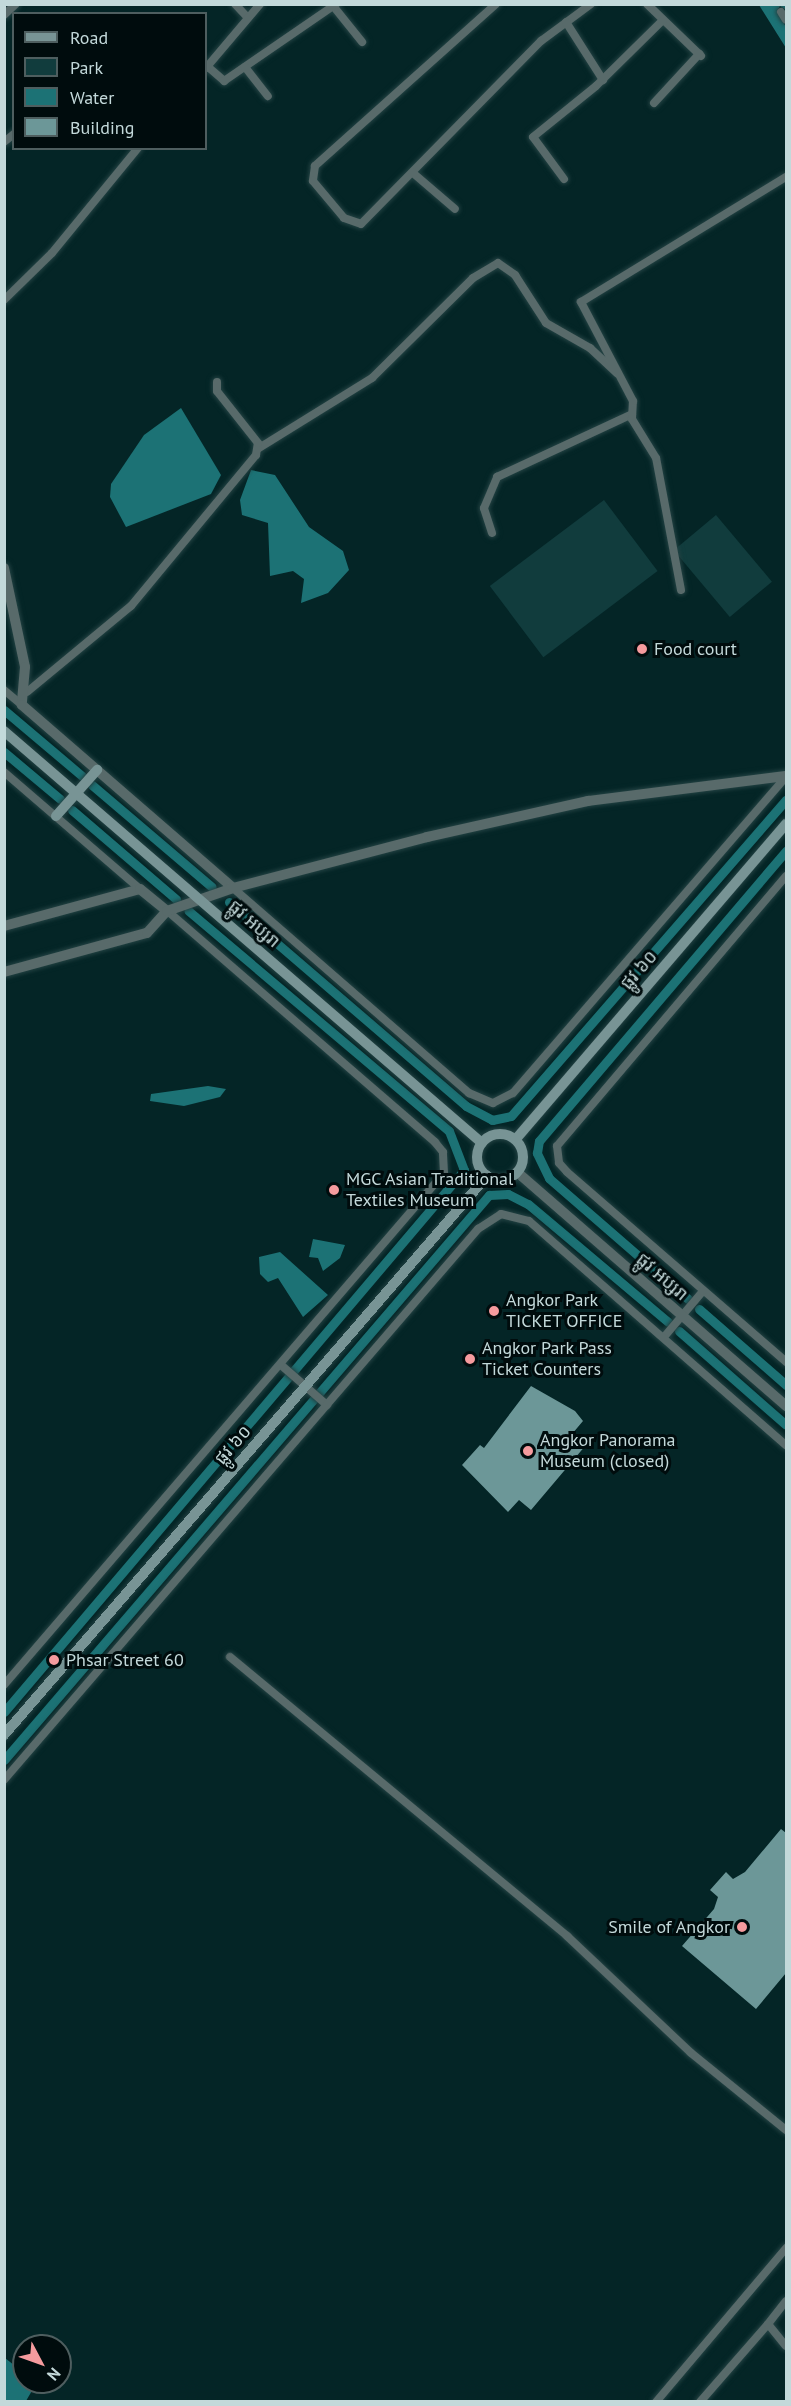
<!DOCTYPE html>
<meta charset="utf-8">
<style>
body{margin:0}
#map{position:relative;width:791px;height:2406px;overflow:hidden;background:#042526;font-family:"PT Sans","Noto Sans Khmer",sans-serif}
div>[style]{position:absolute}
[style*='--x']{left:calc(var(--x)*1px);top:calc(var(--y)*1px);width:calc(var(--w)*1px);rotate:calc(var(--a)*1deg)}
.green>*{inset:0;background:#113c3d;transform-origin:0 0}
.water>*{inset:0;background:#1c7275}
.canal>*{height:9px;margin:-4.5px;padding:0 4.5px;transform-origin:4.5px;border-radius:4.5px;background:#1c7275}
.building>*{inset:0;background:#6c9798}
.roads{filter:drop-shadow(0 0 2px #234243) drop-shadow(0 0 2px #234243)}
.minor>*{height:8px;margin:-4px;padding:0 4px;transform-origin:4px;border-radius:4px;background:#586a6a}
.tertiary>*{height:10px;margin:-5px;padding:0 5px;transform-origin:5px;border-radius:5px;background:#586a6a}
.secondary>*{height:10px;margin:-5px;padding:0 5px;transform-origin:5px;border-radius:5px;background:#789495}
.secondary>.ring{margin:-5px;padding:0;box-sizing:content-box;background:none;border:10px solid #789495;border-radius:50%}
.dots>*{width:16px;height:16px;translate:-50% -50%;box-sizing:border-box;border:3px solid #000c0d;border-radius:50%}
span{translate:-50% -50%;white-space:nowrap;text-align:center;line-height:1.15;-webkit-text-stroke:6px #000c0d;paint-order:stroke}
.poi-label{font-size:18px;color:#c3d9da}
.left{translate:0 -50%;text-align:left}
.right{translate:-100% -50%;text-align:right}
.street-label{font-size:18px;color:#c3d9da}
.frame{position:absolute;inset:0;border:6px solid #c3d9da;pointer-events:none}
.legend{position:absolute;left:12px;top:12px;width:195px;height:138px;box-sizing:border-box;background:#000c0d;border:2px solid #4e5e5f;margin:0;padding:8px 10px;list-style:none;font-size:18px;color:#c3d9da}
.legend li{display:flex;align-items:center;gap:12px;height:30px}
.legend b{width:30px;border:2px solid #4e5e5f}
.north{position:absolute;left:12px;top:2334px;width:60px;height:60px;box-sizing:border-box;background:#000c0d;border:2px solid #4e5e5f;border-radius:50%;rotate:131deg;font-size:16px;font-weight:700;line-height:24px;text-align:center;color:#c3d9da}
.north::after{content:'';display:block;margin:auto;width:21px;height:27px;background:#f59b9e;clip-path:polygon(50% 0,100% 100%,50% 72%,0 100%)}
</style>
<div id="map">
<div class="green">
<i style="left:604px;top:500px;width:89px;height:143px;rotate:53deg"></i>
<i style="left:716px;top:515px;width:87px;height:55px;rotate:50deg"></i>
</div>
<div class="water">
<i style="clip-path:polygon(759px 5px,786px 5px,786px 10px,780px 6px,777px 11px,786px 27px,786px 48px)"></i>
<i style="clip-path:polygon(181px 408px,221px 475px,211px 494px,126px 527px,110px 497px,111px 484px,144px 435px)"></i>
<i style="clip-path:polygon(251px 470px,275px 475px,309px 527px,343px 551px,349px 570px,328px 593px,301px 603px,304px 579px,293px 571px,270px 576px,268px 523px,242px 515px,240px 500px)"></i>
<i style="clip-path:polygon(208px 1086px,226px 1089px,220px 1097px,184px 1106px,150px 1101px,151px 1094px)"></i>
<i style="clip-path:polygon(313px 1239px,345px 1245px,340px 1258px,323px 1271px,318px 1258px,309px 1257px)"></i>
<i style="clip-path:polygon(280px 1252px,328px 1295px,303px 1317px,278px 1278px,268px 1282px,260px 1274px,259px 1257px)"></i>
<i style="clip-path:polygon(5px 2358px,24px 2373px,24px 2382px,37px 2382px,26px 2401px,5px 2401px)"></i>
</div>
<div class="canal">
<i style="--x:4;--y:710;--w:102;--a:40.2"></i>
<i style="--x:4;--y:752;--w:73;--a:40"></i>
<i style="--x:92;--y:785;--w:157;--a:40.4"></i>
<i style="--x:72;--y:810;--w:137;--a:40.6"></i>
<i style="--x:229;--y:902;--w:313;--a:40.7"></i>
<i style="--x:466;--y:1106;--w:30;--a:28"></i>
<i style="--x:492;--y:1120;--w:19;--a:-12"></i>
<i style="--x:511;--y:1116;--w:419;--a:-49"></i>
<i style="--x:688;--y:1299;--w:184;--a:-139"></i>
<i style="--x:549;--y:1178;--w:28;--a:-116"></i>
<i style="--x:537;--y:1153;--w:12;--a:-81"></i>
<i style="--x:539;--y:1141;--w:381;--a:-49.6"></i>
<i style="--x:699;--y:1309;--w:116;--a:41.1"></i>
<i style="--x:679;--y:1331;--w:142;--a:41.3"></i>
<i style="--x:4;--y:1712;--w:711;--a:-49.68"></i>
<i style="--x:464;--y:1170;--w:42;--a:-111"></i>
<i style="--x:449;--y:1131;--w:341;--a:-139.8"></i>
<i style="--x:4;--y:1760;--w:745;--a:-49.36"></i>
<i style="--x:489;--y:1195;--w:19;--a:-3"></i>
<i style="--x:508;--y:1194;--w:22;--a:27"></i>
<i style="--x:528;--y:1204;--w:183;--a:40.1"></i>
</div>
<div class="building">
<i style="clip-path:polygon(531px 1386px,575px 1411px,583px 1421px,572px 1434px,586px 1445px,531px 1510px,519px 1500px,508px 1512px,462px 1465px,480px 1445px,484px 1448px)"></i>
<i style="clip-path:polygon(781px 1829px,786px 1833px,786px 1973px,756px 2009px,682px 1946px,714px 1909px,718px 1897px,710px 1890px,726px 1872px,733px 1879px,745px 1872px)"></i>
</div>
<div class="roads">
<div class="minor">
<i style="--x:235;--y:4;--w:19;--a:47"></i>
<i style="--x:496;--y:4;--w:243;--a:138.2"></i>
<i style="--x:315;--y:166;--w:15;--a:98"></i>
<i style="--x:313;--y:181;--w:48;--a:50"></i>
<i style="--x:344;--y:218;--w:18;--a:19"></i>
<i style="--x:361;--y:224;--w:257;--a:-45.5"></i>
<i style="--x:541;--y:41;--w:62;--a:-36.5"></i>
<i style="--x:647;--y:4;--w:75;--a:43.9"></i>
<i style="--x:334;--y:7;--w:45;--a:51.3"></i>
<i style="--x:781;--y:12;--w:9;--a:58"></i>
<i style="--x:4;--y:15;--w:16;--a:-43"></i>
<i style="--x:566;--y:22;--w:69;--a:57.5"></i>
<i style="--x:207;--y:66;--w:23;--a:41"></i>
<i style="--x:224;--y:81;--w:136;--a:-34.5"></i>
<i style="--x:245;--y:67;--w:37;--a:52"></i>
<i style="--x:206;--y:68;--w:84;--a:-49.8"></i>
<i style="--x:654;--y:103;--w:67;--a:-47.4"></i>
<i style="--x:4;--y:142;--w:13;--a:-39"></i>
<i style="--x:413;--y:173;--w:55;--a:40.6"></i>
<i style="--x:564;--y:179;--w:52;--a:-126.4"></i>
<i style="--x:533;--y:137;--w:81;--a:-39"></i>
<i style="--x:596;--y:86;--w:94;--a:-44.6"></i>
<i style="--x:4;--y:300;--w:67;--a:-44.4"></i>
<i style="--x:52;--y:253;--w:136;--a:-50.7"></i>
<i style="--x:259;--y:448;--w:133;--a:-31.8"></i>
<i style="--x:372;--y:378;--w:142;--a:-44.7"></i>
<i style="--x:473;--y:278;--w:29;--a:-31"></i>
<i style="--x:498;--y:263;--w:21;--a:35"></i>
<i style="--x:515;--y:275;--w:57;--a:57.1"></i>
<i style="--x:546;--y:323;--w:51;--a:29.6"></i>
<i style="--x:590;--y:348;--w:37;--a:43"></i>
<i style="--x:492;--y:533;--w:26;--a:-108"></i>
<i style="--x:484;--y:508;--w:34;--a:-67"></i>
<i style="--x:497;--y:477;--w:149;--a:-25"></i>
<i style="--x:681;--y:590;--w:134;--a:-100.7"></i>
<i style="--x:656;--y:458;--w:46;--a:-121.6"></i>
<i style="--x:632;--y:419;--w:18;--a:-87"></i>
<i style="--x:633;--y:401;--w:112;--a:-117.7"></i>
<i style="--x:581;--y:302;--w:240;--a:-31.4"></i>
<i style="--x:4;--y:690;--w:23;--a:40"></i>
<i style="--x:27;--y:692;--w:135;--a:-39.6"></i>
<i style="--x:131;--y:606;--w:196;--a:-50.4"></i>
<i style="--x:256;--y:455;--w:12;--a:-81"></i>
<i style="--x:258;--y:443;--w:66;--a:-128.3"></i>
<i style="--x:217;--y:391;--w:9;--a:-90"></i>
<i style="--x:4;--y:772;--w:179;--a:40.7"></i>
<i style="--x:786;--y:876;--w:354;--a:130.3"></i>
<i style="--x:557;--y:1146;--w:17;--a:83"></i>
<i style="--x:559;--y:1163;--w:12;--a:48"></i>
<i style="--x:567;--y:1172;--w:290;--a:40.9"></i>
<i style="--x:233;--y:888;--w:313;--a:41"></i>
<i style="--x:469;--y:1093;--w:26;--a:23"></i>
<i style="--x:493;--y:1103;--w:22;--a:-27"></i>
<i style="--x:513;--y:1093;--w:416;--a:-49.2"></i>
<i style="--x:664;--y:1337;--w:60;--a:-49.7"></i>
<i style="--x:281;--y:1365;--w:61;--a:41"></i>
<i style="--x:230;--y:1657;--w:438;--a:39.6"></i>
<i style="--x:567;--y:1936;--w:170;--a:43.3"></i>
<i style="--x:691;--y:2053;--w:122;--a:39"></i>
<i style="--x:4;--y:1685;--w:675;--a:-49.33"></i>
<i style="--x:444;--y:1173;--w:21;--a:-93"></i>
<i style="--x:443;--y:1152;--w:13;--a:-129"></i>
<i style="--x:435;--y:1142;--w:354;--a:-139.2"></i>
<i style="--x:4;--y:1780;--w:727;--a:-49.3"></i>
<i style="--x:478;--y:1229;--w:27;--a:-33"></i>
<i style="--x:501;--y:1214;--w:29;--a:14"></i>
<i style="--x:529;--y:1221;--w:341;--a:41.1"></i>
<i style="--x:768;--y:2324;--w:29;--a:-52"></i>
<i style="--x:656;--y:2402;--w:202;--a:-49.8"></i>
<i style="--x:700;--y:2402;--w:103;--a:-48.9"></i>
<i style="--x:768;--y:2324;--w:28;--a:51"></i>
</div>
<div class="tertiary">
<i style="--x:4;--y:568;--w:101;--a:78"></i>
<i style="--x:25;--y:667;--w:38;--a:95"></i>
<i style="--x:22;--y:705;--w:279;--a:40.9"></i>
<i style="--x:4;--y:926;--w:141;--a:-15.2"></i>
<i style="--x:140;--y:889;--w:35;--a:39"></i>
<i style="--x:4;--y:972;--w:148;--a:-15.3"></i>
<i style="--x:147;--y:933;--w:30;--a:-48"></i>
<i style="--x:167;--y:911;--w:70;--a:-19.2"></i>
<i style="--x:233;--y:888;--w:201;--a:-14.7"></i>
<i style="--x:427;--y:837;--w:165;--a:-12.6"></i>
<i style="--x:588;--y:801;--w:200;--a:-7.2"></i>
<i style="--x:517;--y:1172;--w:357;--a:41"></i>
</div>
<div class="secondary">
<i style="--x:4;--y:731;--w:631;--a:40.76"></i>
<i style="--x:56;--y:816;--w:62;--a:-48.3"></i>
<i class="ring" style="left:477px;top:1134px;width:36px;height:36px"></i>
<i style="--x:516;--y:1139;--w:415;--a:-49.4"></i>
<i style="--x:4;--y:1735;--w:739;--a:-49.17"></i>
</div>
</div>
<div class="dots">
<i style="left:642px;top:649px;background:#f59b9e"></i>
<i style="left:334px;top:1190px;background:#f59b9e"></i>
<i style="left:494px;top:1311px;background:#f59b9e"></i>
<i style="left:470px;top:1359px;background:#f59b9e"></i>
<i style="left:528px;top:1451px;background:#f59b9e"></i>
<i style="left:54px;top:1660px;background:#f59b9e"></i>
<i style="left:742px;top:1927px;background:#f59b9e"></i>
</div>
<div class="poi-label">
<span class="left" style="left:654px;top:649px">Food court</span>
<span class="left" style="left:346px;top:1190px">MGC Asian Traditional<br>Textiles Museum</span>
<span class="left" style="left:506px;top:1311px">Angkor Park<br>TICKET OFFICE</span>
<span class="left" style="left:482px;top:1359px">Angkor Park Pass<br>Ticket Counters</span>
<span class="left" style="left:540px;top:1451px">Angkor Panorama<br>Museum (closed)</span>
<span class="left" style="left:66px;top:1660px">Phsar Street 60</span>
<span class="right" style="left:730px;top:1927px">Smile of Angkor</span>
</div>
<div class="street-label">
<span style="left:254px;top:924px;rotate:41deg">ផ្លូវ អប្សរា</span>
<span style="left:639px;top:970px;rotate:-49deg">ផ្លូវ ៦០</span>
<span style="left:662px;top:1277px;rotate:41deg">ផ្លូវ អប្សរា</span>
<span style="left:233px;top:1445px;rotate:-49deg">ផ្លូវ ៦០</span>
</div>
<div class="frame"></div>
<ul class="legend">
<li><b style="height:8px;background:#789495"></b>Road</li>
<li><b style="height:16px;background:#113c3d"></b>Park</li>
<li><b style="height:16px;background:#1c7275"></b>Water</li>
<li><b style="height:16px;background:#6c9798"></b>Building</li>
</ul>
<div class="north">N</div>
</div>
